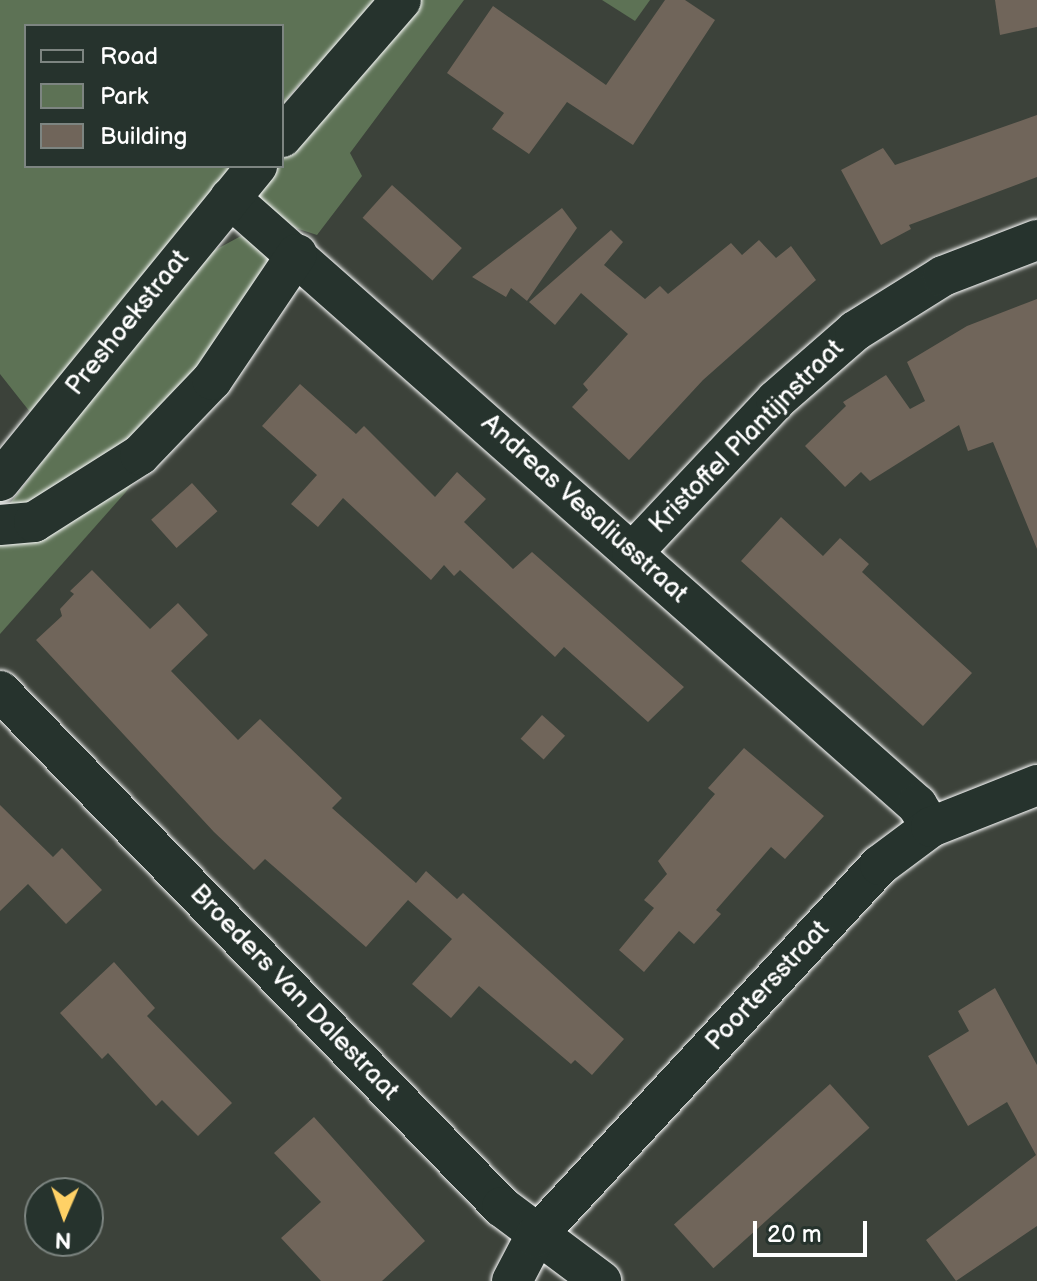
<!DOCTYPE html>
<style>
body{margin:0}
#map{position:relative;width:1037px;height:1281px;overflow:hidden;background:#3c423a;font-family:"Balsamiq Sans",sans-serif}
div>[style]{position:absolute}
[style*='--x']{left:calc(var(--x)*1px);top:calc(var(--y)*1px);width:calc(var(--w)*1px);rotate:calc(var(--a)*1deg)}
.green>*{inset:0;background:#5d7255}
.building>*{inset:0;background:#70655a;transform-origin:0 0}
.roads{filter:drop-shadow(0 0 2px #fff) drop-shadow(0 0 2px #fff)}
.minor>*{height:40px;margin:-20px;padding:0 20px;transform-origin:20px;border-radius:20px;background:#26332d}
span{translate:-50% -50%;white-space:nowrap;text-align:center;line-height:1.15;-webkit-text-stroke:6px #26332d;paint-order:stroke}
.street-label{font-size:26px;color:#fff}
.legend{position:absolute;left:24px;top:24px;width:260px;height:144px;box-sizing:border-box;background:#26332d;border:2px solid #7d8581;margin:0;padding:10px 14px;list-style:none;font-size:24px;color:#fff}
.legend li{display:flex;align-items:center;gap:16px;height:40px}
.legend b{width:40px;border:2px solid #7d8581}
.north{position:absolute;left:24px;top:1177px;width:80px;height:80px;box-sizing:border-box;background:#26332d;border:2px solid #7d8581;border-radius:50%;rotate:182deg;font-size:22px;font-weight:700;line-height:32px;text-align:center;color:#fff}
.north::after{content:'';display:block;margin:auto;width:28px;height:36px;background:#ffd166;clip-path:polygon(50% 0,100% 100%,50% 72%,0 100%)}
.scale{position:absolute;left:753px;top:1221px;width:114px;height:36px;box-sizing:border-box;border:4px solid #fff;border-top:0;padding-left:10px;font-size:24px;line-height:28px;white-space:nowrap;color:#fff;-webkit-text-stroke:6px #26332d;paint-order:stroke}
</style>
<div id="map">
<div class="green">
<i style="clip-path:polygon(0 0,464px 0,350px 153px,362px 176px,317px 235px,280px 223px,263px 207px,258px 192px,271px 166px,282px 166px,282px 154px,325px 104px,302px 81px,282px 105px,282px 26px,26px 26px,26px 166px,232px 166px,30px 412px,0 374px)"></i>
<i style="clip-path:polygon(602px 0,650px 0,635px 21px)"></i>
<i style="clip-path:polygon(241px 236px,255px 239px,268px 251px,272px 266px,192px 408px,125px 493px,0 634px,0 516px,204px 256px)"></i>
</div>
<div class="building">
<i style="clip-path:polygon(665px 0,685px 0,715px 20px,633px 145px,567px 102px,529px 154px,492px 129px,504px 113px,447px 73px,493px 6px,606px 85px)"></i>
<i style="clip-path:polygon(995px 0,1037px 0,1037px 27px,1000px 35px)"></i>
<i style="clip-path:polygon(1037px 115px,1037px 177px,909px 225px,911px 229px,881px 245px,841px 170px,883px 148px,895px 165px)"></i>
<i style="left:392px;top:185px;width:94px;height:44px;rotate:42deg"></i>
<i style="clip-path:polygon(562px 208px,577px 228px,527px 301px,511px 288px,506px 297px,472px 277px)"></i>
<i style="clip-path:polygon(611px 230px,623px 242px,604px 265px,645px 299px,660px 286px,668px 294px,731px 243px,742px 255px,759px 240px,776px 258px,791px 246px,816px 280px,703px 380px,629px 460px,572px 407px,588px 390px,583px 384px,628px 334px,581px 293px,555px 325px,529px 302px)"></i>
<i style="clip-path:polygon(1037px 299px,1037px 549px,993px 442px,968px 451px,959px 425px,870px 481px,861px 472px,845px 487px,805px 446px,846px 406px,843px 402px,886px 375px,910px 409px,925px 401px,907px 362px,967px 326px)"></i>
<i style="clip-path:polygon(300px 384px,356px 434px,364px 426px,435px 497px,457px 472px,486px 499px,464px 522px,513px 569px,532px 552px,684px 687px,648px 722px,564px 647px,555px 657px,460px 570px,454px 576px,444px 565px,431px 580px,343px 498px,318px 527px,291px 504px,317px 475px,262px 426px)"></i>
<i style="left:192px;top:483px;width:38px;height:55px;rotate:48deg"></i>
<i style="clip-path:polygon(781px 517px,823px 556px,840px 538px,869px 564px,862px 572px,972px 673px,923px 726px,741px 561px)"></i>
<i style="clip-path:polygon(92px 570px,150px 629px,178px 603px,208px 635px,171px 671px,238px 740px,260px 719px,342px 798px,332px 808px,416px 883px,426px 871px,457px 899px,463px 893px,624px 1039px,592px 1075px,575px 1060px,571px 1064px,479px 986px,451px 1018px,412px 984px,452px 939px,408px 900px,366px 947px,265px 859px,254px 870px,214px 832px,36px 640px,62px 616px,60px 609px,74px 594px,70px 591px)"></i>
<i style="left:542px;top:715px;width:31px;height:32px;rotate:42deg"></i>
<i style="clip-path:polygon(744px 748px,824px 816px,785px 859px,771px 847px,716px 910px,721px 914px,694px 944px,679px 931px,644px 972px,619px 950px,654px 908px,644px 900px,667px 874px,658px 861px,715px 794px,708px 788px)"></i>
<i style="clip-path:polygon(0 805px,53px 857px,62px 848px,102px 890px,66px 924px,28px 884px,0 911px)"></i>
<i style="clip-path:polygon(114px 962px,155px 1008px,147px 1016px,232px 1103px,198px 1136px,162px 1100px,156px 1106px,108px 1053px,102px 1059px,60px 1013px)"></i>
<i style="clip-path:polygon(995px 988px,1037px 1065px,1037px 1226px,956px 1281px,926px 1240px,1036px 1155px,1007px 1102px,968px 1126px,928px 1056px,969px 1031px,958px 1011px)"></i>
<i style="left:830px;top:1084px;width:59px;height:210px;rotate:48deg"></i>
<i style="clip-path:polygon(314px 1117px,425px 1241px,382px 1281px,321px 1281px,281px 1238px,321px 1202px,274px 1153px)"></i>
</div>
<div class="roads">
<div class="minor">
<i style="--x:282;--y:137;--w:181;--a:-49"></i>
<i style="--x:230;--y:198;--w:917;--a:41.46"></i>
<i style="--x:917;--y:805;--w:26;--a:58"></i>
<i style="--x:0;--y:481;--w:407;--a:-50.8"></i>
<i style="--x:0;--y:525;--w:34;--a:-5"></i>
<i style="--x:34;--y:522;--w:125;--a:-32.3"></i>
<i style="--x:140;--y:455;--w:104;--a:-46.2"></i>
<i style="--x:212;--y:380;--w:152;--a:-56"></i>
<i style="--x:632;--y:553;--w:210;--a:-46.7"></i>
<i style="--x:776;--y:400;--w:105;--a:-41.1"></i>
<i style="--x:855;--y:331;--w:104;--a:-32"></i>
<i style="--x:943;--y:276;--w:101;--a:-21"></i>
<i style="--x:0;--y:691;--w:720;--a:45.79"></i>
<i style="--x:502;--y:1207;--w:124;--a:36.8"></i>
<i style="--x:512;--y:1281;--w:50;--a:-62.4"></i>
<i style="--x:535;--y:1237;--w:507;--a:-47.16"></i>
<i style="--x:880;--y:865;--w:64;--a:-36.7"></i>
<i style="--x:931;--y:827;--w:114;--a:-21.6"></i>
</div>
</div>
<div class="street-label">
<span style="left:128px;top:323px;rotate:-51deg">Preshoekstraat</span>
<span style="left:747px;top:437px;rotate:-45deg">Kristoffel Plantijnstraat</span>
<span style="left:584px;top:509px;rotate:42deg">Andreas Vesaliusstraat</span>
<span style="left:768px;top:986px;rotate:-47deg">Poortersstraat</span>
<span style="left:294px;top:993px;rotate:46deg">Broeders Van Dalestraat</span>
</div>
<ul class="legend">
<li><b style="height:10px;background:#26332d"></b>Road</li>
<li><b style="height:22px;background:#5d7255"></b>Park</li>
<li><b style="height:22px;background:#70655a"></b>Building</li>
</ul>
<div class="north">N</div>
<div class="scale">20 m</div>
</div>
